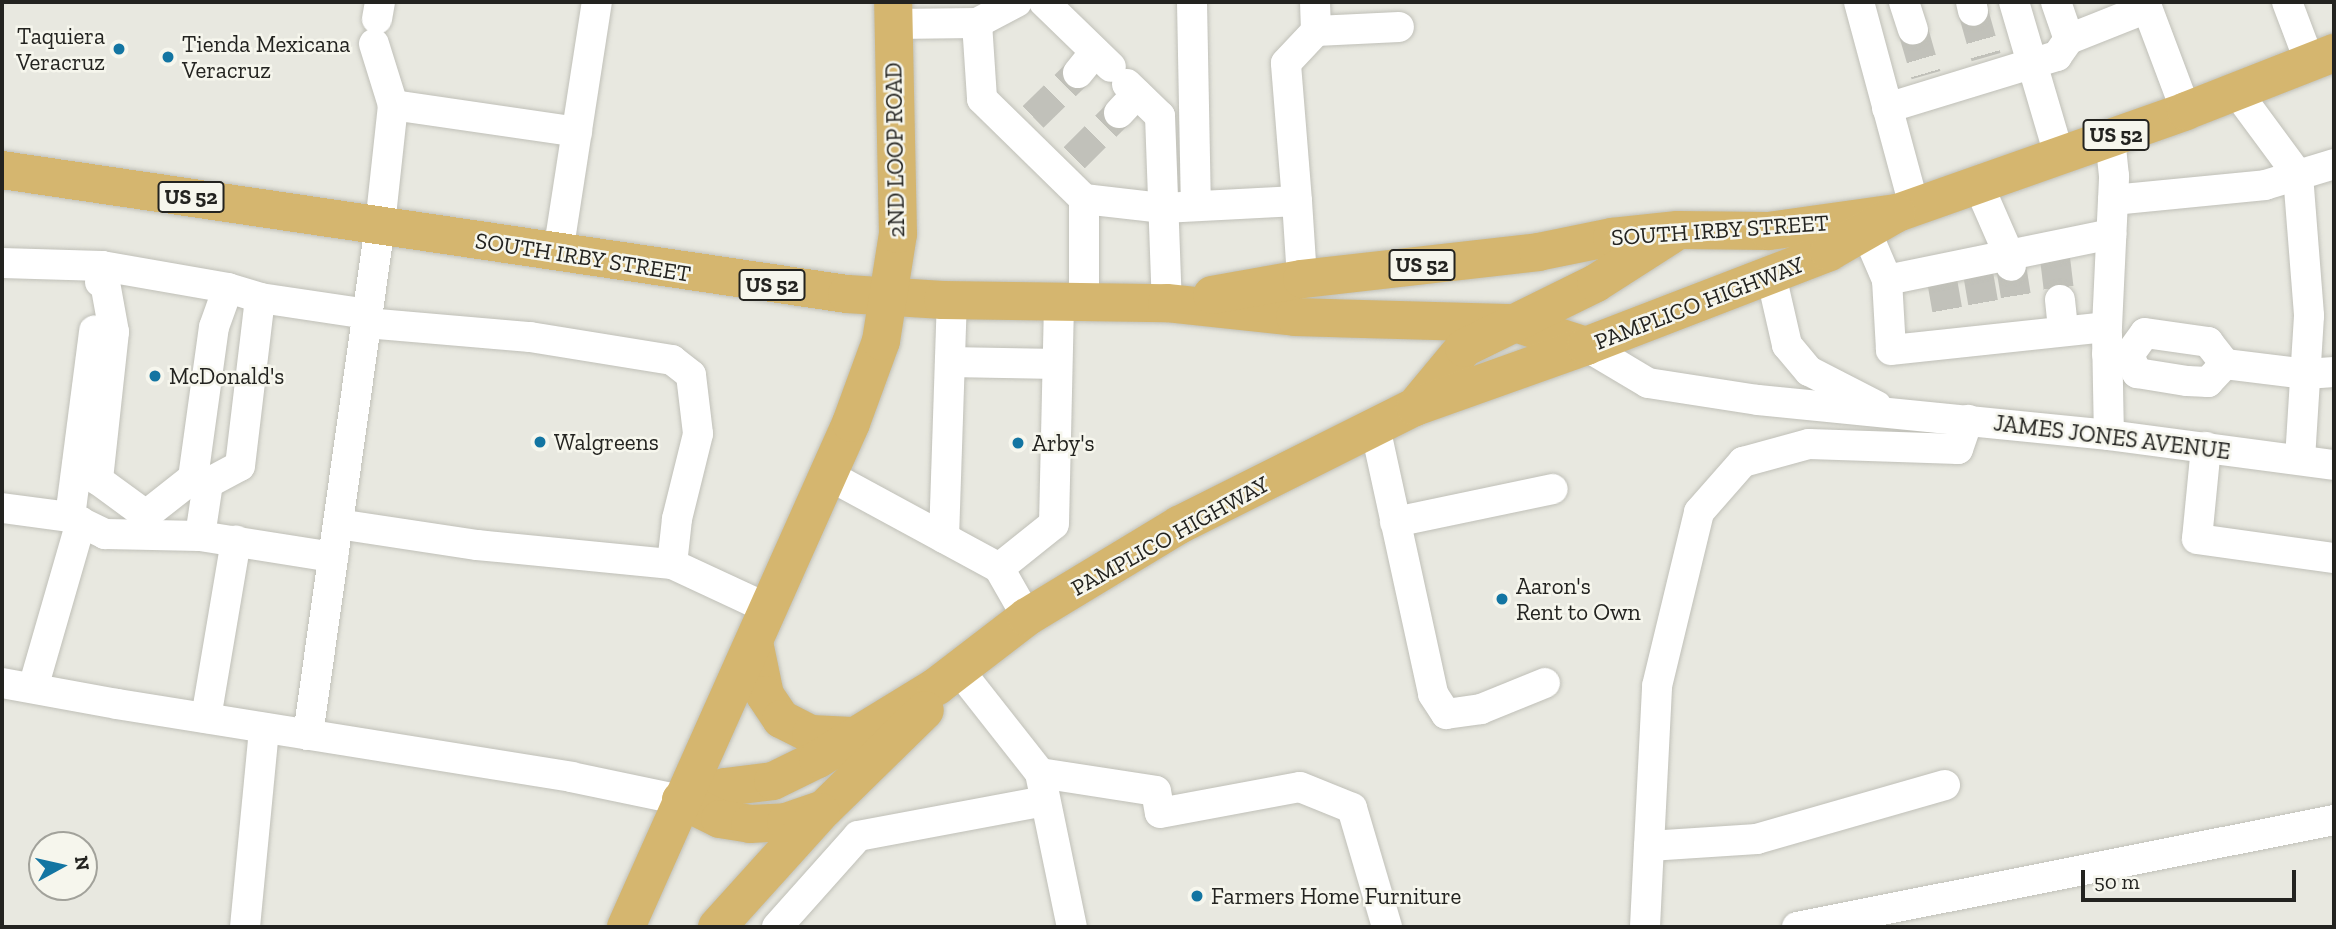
<!DOCTYPE html>
<style>
body{margin:0}
#map{position:relative;width:2336px;height:929px;overflow:hidden;background:#e8e8e0;font-family:"Zilla Slab",serif}
div>[style]{position:absolute}
[style*='--x']{left:calc(var(--x)*1px);top:calc(var(--y)*1px);width:calc(var(--w)*1px);rotate:calc(var(--a)*1deg)}
.minor-tunnel>*{height:30px;margin-top:-15px;transform-origin:0;background:repeating-linear-gradient(90deg,#c1c1ba 0 30px,transparent 0 45px)}
.roads{filter:drop-shadow(0 0 2px #c0c0b8) drop-shadow(0 0 2px #c0c0b8)}
.minor>*{height:30px;margin:-15px;padding:0 15px;transform-origin:15px;border-radius:15px;background:#fff}
.major>*{height:38px;margin:-19px;padding:0 19px;transform-origin:19px;border-radius:19px;background:#d5b66f}
.dots>*{width:19px;height:19px;translate:-50% -50%;box-sizing:border-box;border:4px solid #f6f6ed;border-radius:50%}
span{translate:-50% -50%;white-space:nowrap;text-align:center;line-height:1.15;-webkit-text-stroke:5px #f6f6ed;paint-order:stroke}
.shield-label span{padding:2px 5px;background:#f6f6ed;border:2px solid;border-radius:5px;-webkit-text-stroke-width:0}
.shield-label{font-size:21px;color:#232320;font-weight:700}
.poi-label{font-size:23px;color:#232320}
.right{translate:-100% -50%;text-align:right}
.left{translate:0 -50%;text-align:left}
.street-label{font-size:23px;color:#232320}
.frame{position:absolute;inset:0;border:4px solid #232320;pointer-events:none}
.north{position:absolute;left:28px;top:831px;width:70px;height:70px;box-sizing:border-box;background:#f6f6ed;border:2px solid #a2a29b;border-radius:50%;rotate:82deg;font-size:19px;font-weight:700;line-height:28px;text-align:center;color:#232320}
.north::after{content:'';display:block;margin:auto;width:24px;height:32px;background:#1375a2;clip-path:polygon(50% 0,100% 100%,50% 72%,0 100%)}
.scale{position:absolute;left:2081px;top:870px;width:215px;height:32px;box-sizing:border-box;border:4px solid #232320;border-top:0;padding-left:9px;font-size:21px;line-height:24px;white-space:nowrap;color:#232320;-webkit-text-stroke:5px #f6f6ed;paint-order:stroke}
</style>
<div id="map">
<div class="minor-tunnel">
<i style="--x:1973;--y:11;--w:48;--a:74.2"></i>
<i style="--x:1913;--y:30;--w:47;--a:73.9"></i>
<i style="--x:1033;--y:117;--w:63;--a:-44.4"></i>
<i style="--x:1074;--y:158;--w:64;--a:-45"></i>
<i style="--x:2055;--y:258;--w:42;--a:83.2"></i>
<i style="--x:2011;--y:266;--w:44;--a:80.8"></i>
<i style="--x:1978;--y:273;--w:42;--a:80.3"></i>
<i style="--x:1942;--y:280;--w:41;--a:80.1"></i>
</div>
<div class="roads">
<div class="minor">
<i style="--x:1044;--y:2;--w:93;--a:44.1"></i>
<i style="--x:1192;--y:2;--w:204;--a:88.9"></i>
<i style="--x:1315;--y:2;--w:29;--a:88"></i>
<i style="--x:1316;--y:31;--w:83;--a:-2.8"></i>
<i style="--x:1859;--y:2;--w:211;--a:74.9"></i>
<i style="--x:1904;--y:2;--w:29;--a:72"></i>
<i style="--x:1971;--y:2;--w:9;--a:77"></i>
<i style="--x:2014;--y:2;--w:159;--a:73.6"></i>
<i style="--x:2056;--y:2;--w:39;--a:71"></i>
<i style="--x:2145;--y:2;--w:116;--a:69.4"></i>
<i style="--x:2287;--y:2;--w:65;--a:69.3"></i>
<i style="--x:377;--y:19;--w:17;--a:-80"></i>
<i style="--x:977;--y:23;--w:76;--a:86.2"></i>
<i style="--x:982;--y:99;--w:143;--a:44.4"></i>
<i style="--x:1084;--y:199;--w:80;--a:6.5"></i>
<i style="--x:1163;--y:208;--w:134;--a:-3"></i>
<i style="--x:1297;--y:201;--w:78;--a:86.3"></i>
<i style="--x:893;--y:24;--w:84;--a:-0.7"></i>
<i style="--x:977;--y:23;--w:45;--a:-27.7"></i>
<i style="--x:1078;--y:73;--w:27;--a:-51"></i>
<i style="--x:1127;--y:84;--w:46;--a:44.1"></i>
<i style="--x:1160;--y:116;--w:187;--a:87.9"></i>
<i style="--x:2236;--y:91;--w:104;--a:53.6"></i>
<i style="--x:2298;--y:175;--w:141;--a:85.5"></i>
<i style="--x:2309;--y:316;--w:144;--a:93.6"></i>
<i style="--x:393;--y:105;--w:186;--a:8.3"></i>
<i style="--x:1887;--y:108;--w:178;--a:-17"></i>
<i style="--x:2057;--y:56;--w:21;--a:-55"></i>
<i style="--x:2069;--y:39;--w:84;--a:-21.7"></i>
<i style="--x:1119;--y:113;--w:26;--a:-47"></i>
<i style="--x:1978;--y:184;--w:77;--a:66.4"></i>
<i style="--x:2009;--y:255;--w:11;--a:80"></i>
<i style="--x:2113;--y:200;--w:153;--a:-5.6"></i>
<i style="--x:2265;--y:185;--w:72;--a:-16.9"></i>
<i style="--x:1297;--y:201;--w:138;--a:-94.6"></i>
<i style="--x:1286;--y:63;--w:44;--a:-46.8"></i>
<i style="--x:1866;--y:231;--w:53;--a:66.8"></i>
<i style="--x:1887;--y:280;--w:70;--a:86.7"></i>
<i style="--x:1891;--y:350;--w:217;--a:-6.1"></i>
<i style="--x:2107;--y:327;--w:151;--a:-87.3"></i>
<i style="--x:2114;--y:176;--w:39;--a:-96"></i>
<i style="--x:558;--y:253;--w:254;--a:-81.2"></i>
<i style="--x:2;--y:263;--w:100;--a:1.7"></i>
<i style="--x:102;--y:266;--w:67;--a:79.7"></i>
<i style="--x:114;--y:332;--w:149;--a:96.2"></i>
<i style="--x:98;--y:480;--w:59;--a:36.1"></i>
<i style="--x:146;--y:515;--w:60;--a:-38.2"></i>
<i style="--x:193;--y:478;--w:152;--a:-82.1"></i>
<i style="--x:214;--y:327;--w:41;--a:-70.3"></i>
<i style="--x:1771;--y:275;--w:72;--a:77.1"></i>
<i style="--x:1787;--y:345;--w:34;--a:50"></i>
<i style="--x:1809;--y:371;--w:76;--a:27.2"></i>
<i style="--x:1887;--y:280;--w:229;--a:-11.6"></i>
<i style="--x:100;--y:282;--w:16;--a:-83"></i>
<i style="--x:102;--y:266;--w:128;--a:9.9"></i>
<i style="--x:228;--y:288;--w:34;--a:17"></i>
<i style="--x:2060;--y:300;--w:31;--a:84"></i>
<i style="--x:1084;--y:302;--w:103;--a:-90"></i>
<i style="--x:366;--y:323;--w:165;--a:4.9"></i>
<i style="--x:530;--y:337;--w:144;--a:9.2"></i>
<i style="--x:672;--y:360;--w:24;--a:38"></i>
<i style="--x:691;--y:375;--w:59;--a:83.2"></i>
<i style="--x:698;--y:434;--w:88;--a:103.9"></i>
<i style="--x:677;--y:519;--w:45;--a:96.3"></i>
<i style="--x:672;--y:564;--w:107;--a:24.9"></i>
<i style="--x:2107;--y:334;--w:101;--a:88.9"></i>
<i style="--x:1586;--y:346;--w:72;--a:30.8"></i>
<i style="--x:1648;--y:383;--w:111;--a:8.8"></i>
<i style="--x:1758;--y:400;--w:353;--a:5.7"></i>
<i style="--x:2109;--y:435;--w:227;--a:7.6"></i>
<i style="--x:2107;--y:354;--w:22;--a:3"></i>
<i style="--x:2129;--y:355;--w:20;--a:66"></i>
<i style="--x:2137;--y:373;--w:51;--a:9.1"></i>
<i style="--x:2187;--y:381;--w:21;--a:3"></i>
<i style="--x:2208;--y:382;--w:25;--a:-47"></i>
<i style="--x:2129;--y:355;--w:27;--a:-54"></i>
<i style="--x:2145;--y:333;--w:64;--a:8.1"></i>
<i style="--x:2208;--y:342;--w:28;--a:52"></i>
<i style="--x:2225;--y:364;--w:82;--a:7"></i>
<i style="--x:2306;--y:374;--w:28;--a:-4"></i>
<i style="--x:950;--y:362;--w:107;--a:1.1"></i>
<i style="--x:1375;--y:427;--w:273;--a:77.7"></i>
<i style="--x:1433;--y:694;--w:24;--a:57"></i>
<i style="--x:1446;--y:714;--w:35;--a:-8"></i>
<i style="--x:1481;--y:709;--w:69;--a:-22.1"></i>
<i style="--x:2206;--y:447;--w:92;--a:95.6"></i>
<i style="--x:2197;--y:539;--w:138;--a:7.9"></i>
<i style="--x:828;--y:475;--w:195;--a:28.5"></i>
<i style="--x:999;--y:568;--w:56;--a:60.3"></i>
<i style="--x:2;--y:508;--w:69;--a:7.5"></i>
<i style="--x:70;--y:517;--w:39;--a:26"></i>
<i style="--x:105;--y:534;--w:95;--a:1.2"></i>
<i style="--x:200;--y:536;--w:135;--a:9"></i>
<i style="--x:70;--y:517;--w:188;--a:-82.6"></i>
<i style="--x:1395;--y:522;--w:161;--a:-11.8"></i>
<i style="--x:338;--y:524;--w:141;--a:8.6"></i>
<i style="--x:477;--y:545;--w:196;--a:5.6"></i>
<i style="--x:200;--y:536;--w:54;--a:-81.4"></i>
<i style="--x:208;--y:483;--w:36;--a:-28"></i>
<i style="--x:240;--y:466;--w:169;--a:-83.2"></i>
<i style="--x:260;--y:298;--w:108;--a:8.5"></i>
<i style="--x:944;--y:538;--w:238;--a:-88.1"></i>
<i style="--x:999;--y:568;--w:70;--a:-38.7"></i>
<i style="--x:1054;--y:524;--w:222;--a:-88.7"></i>
<i style="--x:959;--y:670;--w:131;--a:51.8"></i>
<i style="--x:1040;--y:773;--w:157;--a:78.3"></i>
<i style="--x:2;--y:683;--w:117;--a:10.3"></i>
<i style="--x:117;--y:704;--w:460;--a:9.1"></i>
<i style="--x:571;--y:777;--w:112;--a:11.8"></i>
<i style="--x:33;--y:688;--w:173;--a:-73.9"></i>
<i style="--x:206;--y:718;--w:180;--a:-80.4"></i>
<i style="--x:308;--y:735;--w:515;--a:-81.96"></i>
<i style="--x:380;--y:225;--w:121;--a:-83.8"></i>
<i style="--x:393;--y:105;--w:64;--a:-107.3"></i>
<i style="--x:1040;--y:773;--w:117;--a:8.8"></i>
<i style="--x:1156;--y:791;--w:22;--a:80"></i>
<i style="--x:1160;--y:813;--w:142;--a:-10.5"></i>
<i style="--x:1300;--y:787;--w:56;--a:22"></i>
<i style="--x:1352;--y:808;--w:124;--a:73.6"></i>
<i style="--x:1945;--y:785;--w:196;--a:164"></i>
<i style="--x:1757;--y:839;--w:108;--a:176.3"></i>
<i style="--x:1649;--y:846;--w:160;--a:-87.1"></i>
<i style="--x:1657;--y:686;--w:179;--a:-76.4"></i>
<i style="--x:1699;--y:512;--w:67;--a:-48.7"></i>
<i style="--x:1743;--y:462;--w:68;--a:-15.3"></i>
<i style="--x:1809;--y:444;--w:149;--a:1.9"></i>
<i style="--x:1958;--y:449;--w:31;--a:-71"></i>
<i style="--x:245;--y:927;--w:200;--a:-84.5"></i>
<i style="--x:777;--y:927;--w:122;--a:-48.3"></i>
<i style="--x:858;--y:836;--w:190;--a:-10.6"></i>
<i style="--x:1645;--y:927;--w:81;--a:-87.2"></i>
<i style="--x:1797;--y:927;--w:548;--a:-11.27"></i>
</div>
<div class="major">
<i style="--x:2;--y:170;--w:854;--a:8.35"></i>
<i style="--x:847;--y:294;--w:96;--a:3.6"></i>
<i style="--x:943;--y:300;--w:224;--a:0.8"></i>
<i style="--x:1167;--y:303;--w:129;--a:6.2"></i>
<i style="--x:1295;--y:317;--w:220;--a:1.6"></i>
<i style="--x:1515;--y:323;--w:75;--a:17.9"></i>
<i style="--x:1212;--y:295;--w:91;--a:-10.1"></i>
<i style="--x:1302;--y:279;--w:238;--a:-6.5"></i>
<i style="--x:1538;--y:252;--w:76;--a:-11.5"></i>
<i style="--x:1612;--y:237;--w:66;--a:-6.1"></i>
<i style="--x:1678;--y:230;--w:91;--a:0.6"></i>
<i style="--x:1769;--y:231;--w:129;--a:-8"></i>
<i style="--x:1897;--y:213;--w:306;--a:-19.4"></i>
<i style="--x:2186;--y:111;--w:159;--a:-21.4"></i>
<i style="--x:1415;--y:407;--w:77;--a:-50.3"></i>
<i style="--x:1464;--y:348;--w:147;--a:-26.2"></i>
<i style="--x:1596;--y:283;--w:89;--a:-32.6"></i>
<i style="--x:754;--y:642;--w:54;--a:78.3"></i>
<i style="--x:765;--y:695;--w:29;--a:56"></i>
<i style="--x:781;--y:719;--w:34;--a:27"></i>
<i style="--x:811;--y:734;--w:41;--a:2.8"></i>
<i style="--x:681;--y:800;--w:46;--a:-16.5"></i>
<i style="--x:725;--y:787;--w:48;--a:-7.1"></i>
<i style="--x:773;--y:781;--w:50;--a:-26.1"></i>
<i style="--x:818;--y:759;--w:140;--a:-31.5"></i>
<i style="--x:937;--y:686;--w:113;--a:-37.5"></i>
<i style="--x:1027;--y:617;--w:178;--a:-31.2"></i>
<i style="--x:1179;--y:525;--w:264;--a:-26.6"></i>
<i style="--x:1415;--y:407;--w:182;--a:-19.6"></i>
<i style="--x:1586;--y:346;--w:261;--a:-21.1"></i>
<i style="--x:1829;--y:252;--w:78;--a:-29.8"></i>
<i style="--x:681;--y:800;--w:43;--a:26"></i>
<i style="--x:720;--y:819;--w:30;--a:9"></i>
<i style="--x:750;--y:824;--w:36;--a:-3"></i>
<i style="--x:786;--y:822;--w:40;--a:-18.9"></i>
<i style="--x:824;--y:809;--w:141;--a:-44.4"></i>
<i style="--x:626;--y:927;--w:552;--a:-65.94"></i>
<i style="--x:851;--y:423;--w:87;--a:-69.9"></i>
<i style="--x:881;--y:341;--w:108;--a:-81"></i>
<i style="--x:898;--y:234;--w:232;--a:-91.2"></i>
<i style="--x:717;--y:927;--w:155;--a:-47.9"></i>
</div>
</div>
<div class="dots">
<i style="left:119px;top:49px;background:#1375a2"></i>
<i style="left:168px;top:57px;background:#1375a2"></i>
<i style="left:155px;top:376px;background:#1375a2"></i>
<i style="left:540px;top:442px;background:#1375a2"></i>
<i style="left:1018px;top:443px;background:#1375a2"></i>
<i style="left:1502px;top:599px;background:#1375a2"></i>
<i style="left:1197px;top:896px;background:#1375a2"></i>
</div>
<div class="shield-label">
<span style="left:2116px;top:135px">US 52</span>
<span style="left:191px;top:197px">US 52</span>
<span style="left:1422px;top:265px">US 52</span>
<span style="left:772px;top:285px">US 52</span>
</div>
<div class="poi-label">
<span class="right" style="left:105px;top:49px">Taquiera<br>Veracruz</span>
<span class="left" style="left:182px;top:57px">Tienda Mexicana<br>Veracruz</span>
<span class="left" style="left:169px;top:376px">McDonald's</span>
<span class="left" style="left:554px;top:442px">Walgreens</span>
<span class="left" style="left:1032px;top:443px">Arby's</span>
<span class="left" style="left:1516px;top:599px">Aaron's<br>Rent to Own</span>
<span class="left" style="left:1211px;top:896px">Farmers Home Furniture</span>
</div>
<div class="street-label">
<span style="left:895px;top:150px;rotate:-91deg">2ND LOOP ROAD</span>
<span style="left:1720px;top:230px;rotate:-4deg">SOUTH IRBY STREET</span>
<span style="left:583px;top:257px;rotate:9deg">SOUTH IRBY STREET</span>
<span style="left:1699px;top:303px;rotate:-21deg">PAMPLICO HIGHWAY</span>
<span style="left:2112px;top:437px;rotate:7deg">JAMES JONES AVENUE</span>
<span style="left:1170px;top:536px;rotate:-29deg">PAMPLICO HIGHWAY</span>
</div>
<div class="frame"></div>
<div class="north">N</div>
<div class="scale">50 m</div>
</div>
